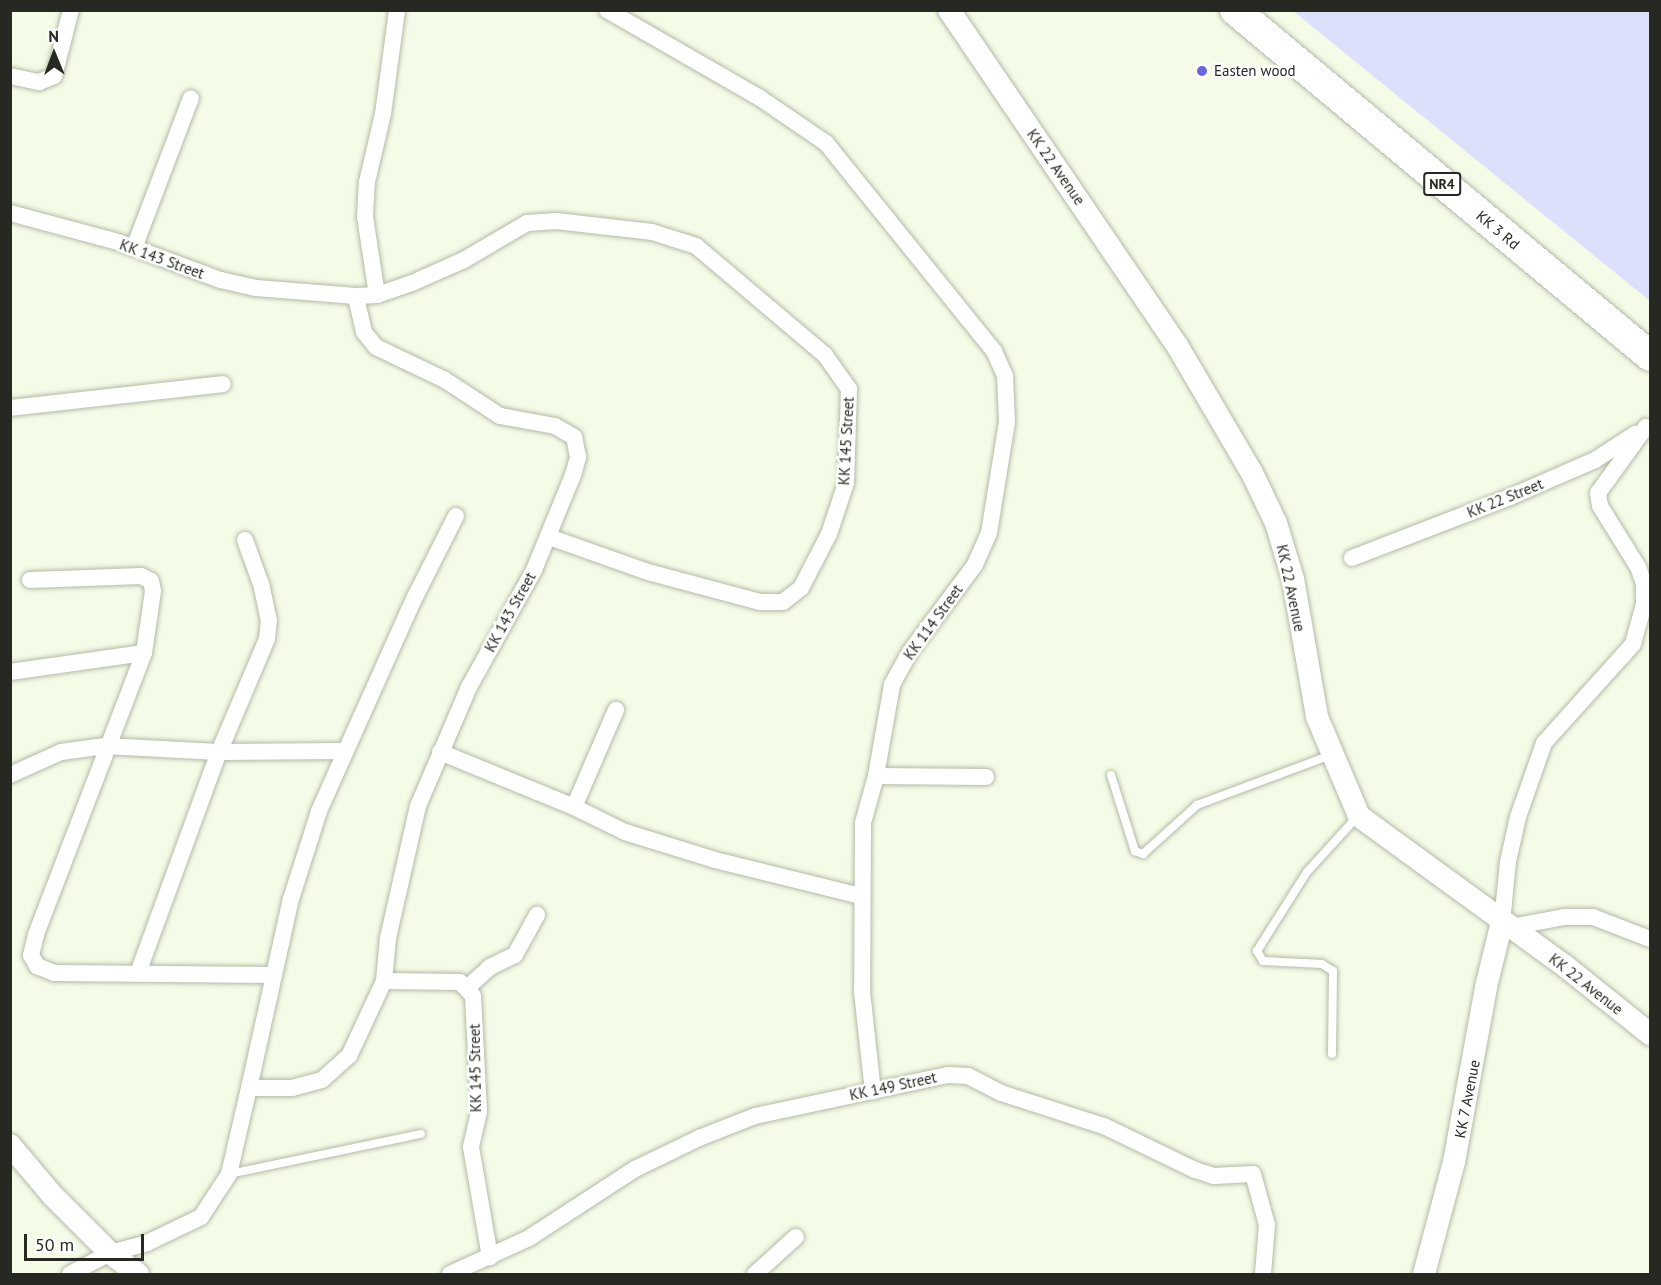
<!DOCTYPE html>
<style>
body{margin:0}
#map{position:relative;width:1661px;height:1285px;overflow:hidden;background:#f4fbe6;font-family:"PT Sans",sans-serif}
div>[style]{position:absolute}
[style*='--x']{left:calc(var(--x)*1px);top:calc(var(--y)*1px);width:calc(var(--w)*1px);rotate:calc(var(--a)*1deg)}
.green>*{inset:0;background:#dde0fb}
.roads{filter:drop-shadow(0 0 2px #b4baa7) drop-shadow(0 0 2px #b4baa7)}
.lane>*{height:8px;margin:-4px;padding:0 4px;transform-origin:4px;border-radius:4px;background:#fff}
.street>*{height:16px;margin:-8px;padding:0 8px;transform-origin:8px;border-radius:8px;background:#fff}
.secondary>*{height:22px;margin:-11px;padding:0 11px;transform-origin:11px;border-radius:11px;background:#fff}
.highway>*{height:30px;margin:-15px;padding:0 15px;transform-origin:15px;border-radius:15px;background:#fff}
.dots>*{width:16px;height:16px;translate:-50% -50%;box-sizing:border-box;border:3px solid #fff;border-radius:50%}
span{translate:-50% -50%;white-space:nowrap;text-align:center;line-height:1.15;-webkit-text-stroke:5px #fff;paint-order:stroke}
.shield-label span{padding:2px 4px;background:#fff;border:2px solid;border-radius:4px;-webkit-text-stroke-width:0}
.shield-label{font-size:14px;color:#262821;font-weight:700}
.poi-label{font-size:15px;color:#262821}
.left{translate:0 -50%;text-align:left}
.street-label{font-size:15px;color:#262821}
.frame{position:absolute;inset:0;border:12px solid #262821;pointer-events:none}
.north{position:absolute;left:24px;top:24px;width:60px;height:60px;-webkit-text-stroke:4px #fff;paint-order:stroke;rotate:359deg;font-size:16px;font-weight:700;line-height:24px;text-align:center;color:#262821}
.north::after{content:'';display:block;margin:auto;width:21px;height:27px;background:#262821;clip-path:polygon(50% 0,100% 100%,50% 72%,0 100%)}
.scale{position:absolute;left:24px;top:1234px;width:120px;height:27px;box-sizing:border-box;border:3px solid #262821;border-top:0;padding-left:8px;font-size:18px;line-height:21px;white-space:nowrap;color:#262821;-webkit-text-stroke:4px #fff;paint-order:stroke}
</style>
<div id="map">
<div class="green">
<i style="clip-path:polygon(1293px 11px,1650px 11px,1650px 301px)"></i>
</div>
<div class="roads">
<div class="lane">
<i style="--x:1111;--y:775;--w:80;--a:72.5"></i>
<i style="--x:1135;--y:851;--w:9;--a:21"></i>
<i style="--x:1143;--y:854;--w:73;--a:-42.2"></i>
<i style="--x:1197;--y:805;--w:143;--a:-20.5"></i>
<i style="--x:1332;--y:1054;--w:83;--a:-89.3"></i>
<i style="--x:1333;--y:971;--w:13;--a:-148"></i>
<i style="--x:1322;--y:964;--w:59;--a:-177.1"></i>
<i style="--x:1263;--y:961;--w:12;--a:-121"></i>
<i style="--x:1257;--y:951;--w:93;--a:-57.7"></i>
<i style="--x:1307;--y:872;--w:76;--a:-47.7"></i>
<i style="--x:229;--y:1174;--w:196;--a:-11.8"></i>
</div>
<div class="street">
<i style="--x:607;--y:10;--w:177;--a:29.9"></i>
<i style="--x:760;--y:98;--w:80;--a:34.3"></i>
<i style="--x:826;--y:143;--w:267;--a:51.1"></i>
<i style="--x:994;--y:351;--w:27;--a:66"></i>
<i style="--x:1005;--y:376;--w:46;--a:87.5"></i>
<i style="--x:1007;--y:422;--w:112;--a:99.2"></i>
<i style="--x:989;--y:533;--w:36;--a:114"></i>
<i style="--x:974;--y:566;--w:107;--a:126.7"></i>
<i style="--x:910;--y:652;--w:38;--a:119"></i>
<i style="--x:892;--y:685;--w:92;--a:100"></i>
<i style="--x:876;--y:776;--w:49;--a:105.5"></i>
<i style="--x:863;--y:823;--w:169;--a:90.3"></i>
<i style="--x:862;--y:992;--w:100;--a:83.7"></i>
<i style="--x:10;--y:76;--w:30;--a:12"></i>
<i style="--x:39;--y:82;--w:16;--a:-22"></i>
<i style="--x:54;--y:76;--w:68;--a:-75.6"></i>
<i style="--x:10;--y:213;--w:112;--a:15"></i>
<i style="--x:118;--y:242;--w:110;--a:20.3"></i>
<i style="--x:221;--y:280;--w:36;--a:13"></i>
<i style="--x:256;--y:288;--w:100;--a:4.6"></i>
<i style="--x:356;--y:296;--w:21;--a:-3"></i>
<i style="--x:377;--y:295;--w:37;--a:-19"></i>
<i style="--x:412;--y:283;--w:57;--a:-23.9"></i>
<i style="--x:464;--y:260;--w:73;--a:-30.4"></i>
<i style="--x:527;--y:223;--w:29;--a:-4"></i>
<i style="--x:556;--y:221;--w:97;--a:6.5"></i>
<i style="--x:652;--y:232;--w:46;--a:17.7"></i>
<i style="--x:696;--y:246;--w:169;--a:40.2"></i>
<i style="--x:825;--y:355;--w:42;--a:54.8"></i>
<i style="--x:849;--y:389;--w:94;--a:91.8"></i>
<i style="--x:846;--y:483;--w:54;--a:108.4"></i>
<i style="--x:829;--y:534;--w:61;--a:117.4"></i>
<i style="--x:801;--y:588;--w:23;--a:142"></i>
<i style="--x:783;--y:602;--w:23;--a:180"></i>
<i style="--x:760;--y:602;--w:116;--a:-165"></i>
<i style="--x:648;--y:572;--w:105;--a:-160.5"></i>
<i style="--x:134;--y:248;--w:160;--a:-69.2"></i>
<i style="--x:377;--y:295;--w:79;--a:-98.7"></i>
<i style="--x:365;--y:217;--w:35;--a:-87"></i>
<i style="--x:367;--y:182;--w:70;--a:-76.8"></i>
<i style="--x:383;--y:114;--w:105;--a:-82.3"></i>
<i style="--x:10;--y:408;--w:214;--a:-6.4"></i>
<i style="--x:1352;--y:558;--w:169;--a:-21.1"></i>
<i style="--x:1510;--y:497;--w:93;--a:-23.5"></i>
<i style="--x:1595;--y:460;--w:48;--a:-33"></i>
<i style="--x:30;--y:580;--w:111;--a:-2.1"></i>
<i style="--x:141;--y:576;--w:11;--a:27"></i>
<i style="--x:151;--y:581;--w:10;--a:79"></i>
<i style="--x:153;--y:591;--w:63;--a:98.3"></i>
<i style="--x:144;--y:653;--w:302;--a:111"></i>
<i style="--x:36;--y:935;--w:21;--a:104"></i>
<i style="--x:31;--y:955;--w:13;--a:61"></i>
<i style="--x:37;--y:966;--w:18;--a:22"></i>
<i style="--x:54;--y:973;--w:220;--a:0.5"></i>
<i style="--x:10;--y:672;--w:135;--a:-8.1"></i>
<i style="--x:440;--y:752;--w:145;--a:22.3"></i>
<i style="--x:574;--y:807;--w:57;--a:26.1"></i>
<i style="--x:625;--y:832;--w:94;--a:17.3"></i>
<i style="--x:715;--y:860;--w:149;--a:13.9"></i>
<i style="--x:10;--y:775;--w:56;--a:-24.3"></i>
<i style="--x:61;--y:752;--w:44;--a:-7.8"></i>
<i style="--x:105;--y:746;--w:114;--a:3"></i>
<i style="--x:219;--y:752;--w:125;--a:-0.5"></i>
<i style="--x:876;--y:776;--w:110;--a:0.5"></i>
<i style="--x:574;--y:807;--w:106;--a:-66.6"></i>
<i style="--x:1502;--y:922;--w:60;--a:-84.3"></i>
<i style="--x:1508;--y:862;--w:46;--a:-77.5"></i>
<i style="--x:1518;--y:817;--w:78;--a:-70.6"></i>
<i style="--x:1544;--y:743;--w:133;--a:-48"></i>
<i style="--x:1633;--y:644;--w:41;--a:-74.6"></i>
<i style="--x:1644;--y:604;--w:20;--a:-90"></i>
<i style="--x:1644;--y:584;--w:18;--a:-109"></i>
<i style="--x:1638;--y:567;--w:72;--a:-121.9"></i>
<i style="--x:1600;--y:506;--w:13;--a:-99"></i>
<i style="--x:1598;--y:493;--w:82;--a:-54"></i>
<i style="--x:1511;--y:927;--w:55;--a:-10.5"></i>
<i style="--x:1565;--y:917;--w:28;--a:0"></i>
<i style="--x:1593;--y:917;--w:61;--a:21.1"></i>
<i style="--x:138;--y:973;--w:235;--a:-69.9"></i>
<i style="--x:219;--y:752;--w:123;--a:-67"></i>
<i style="--x:267;--y:639;--w:18;--a:-84"></i>
<i style="--x:269;--y:621;--w:35;--a:-102"></i>
<i style="--x:262;--y:587;--w:50;--a:-109.9"></i>
<i style="--x:384;--y:981;--w:76;--a:0.8"></i>
<i style="--x:460;--y:982;--w:19;--a:47"></i>
<i style="--x:473;--y:996;--w:116;--a:87"></i>
<i style="--x:479;--y:1112;--w:36;--a:103"></i>
<i style="--x:471;--y:1147;--w:112;--a:80.2"></i>
<i style="--x:468;--y:987;--w:30;--a:-42"></i>
<i style="--x:490;--y:967;--w:28;--a:-26"></i>
<i style="--x:515;--y:955;--w:46;--a:-61.2"></i>
<i style="--x:249;--y:1088;--w:194;--a:-77.5"></i>
<i style="--x:291;--y:899;--w:92;--a:-72.3"></i>
<i style="--x:319;--y:811;--w:232;--a:-65.9"></i>
<i style="--x:414;--y:599;--w:93;--a:-63.2"></i>
<i style="--x:70;--y:1274;--w:45;--a:-27.7"></i>
<i style="--x:110;--y:1253;--w:38;--a:-15"></i>
<i style="--x:147;--y:1243;--w:60;--a:-25.7"></i>
<i style="--x:201;--y:1217;--w:51;--a:-56.9"></i>
<i style="--x:229;--y:1174;--w:88;--a:-76.9"></i>
<i style="--x:249;--y:1088;--w:43;--a:0"></i>
<i style="--x:292;--y:1088;--w:31;--a:-15"></i>
<i style="--x:322;--y:1080;--w:36;--a:-42"></i>
<i style="--x:349;--y:1056;--w:83;--a:-65"></i>
<i style="--x:384;--y:981;--w:43;--a:-84.7"></i>
<i style="--x:388;--y:938;--w:135;--a:-77.2"></i>
<i style="--x:418;--y:806;--w:129;--a:-66.8"></i>
<i style="--x:469;--y:687;--w:134;--a:-60.9"></i>
<i style="--x:534;--y:570;--w:103;--a:-67.7"></i>
<i style="--x:573;--y:475;--w:19;--a:-74"></i>
<i style="--x:578;--y:457;--w:20;--a:-101"></i>
<i style="--x:574;--y:437;--w:22;--a:-150"></i>
<i style="--x:555;--y:426;--w:56;--a:-169.7"></i>
<i style="--x:500;--y:416;--w:66;--a:-146.8"></i>
<i style="--x:445;--y:380;--w:76;--a:-154.4"></i>
<i style="--x:376;--y:347;--w:19;--a:-129"></i>
<i style="--x:364;--y:332;--w:37;--a:-103"></i>
<i style="--x:450;--y:1274;--w:87;--a:-24.5"></i>
<i style="--x:529;--y:1238;--w:126;--a:-33.1"></i>
<i style="--x:635;--y:1169;--w:71;--a:-25.8"></i>
<i style="--x:699;--y:1138;--w:60;--a:-21.4"></i>
<i style="--x:755;--y:1116;--w:197;--a:-12"></i>
<i style="--x:948;--y:1075;--w:20;--a:3"></i>
<i style="--x:968;--y:1076;--w:37;--a:27"></i>
<i style="--x:1001;--y:1093;--w:108;--a:17.8"></i>
<i style="--x:1104;--y:1126;--w:101;--a:25.8"></i>
<i style="--x:1195;--y:1170;--w:20;--a:18"></i>
<i style="--x:1214;--y:1176;--w:39;--a:-3"></i>
<i style="--x:1253;--y:1174;--w:53;--a:74.6"></i>
<i style="--x:1267;--y:1225;--w:49;--a:94.7"></i>
<i style="--x:755;--y:1274;--w:55;--a:-42.1"></i>
</div>
<div class="secondary">
<i style="--x:949;--y:10;--w:407;--a:55.8"></i>
<i style="--x:1178;--y:347;--w:146;--a:59.6"></i>
<i style="--x:1252;--y:473;--w:55;--a:64.4"></i>
<i style="--x:1276;--y:523;--w:59;--a:73.1"></i>
<i style="--x:1293;--y:579;--w:140;--a:80.1"></i>
<i style="--x:1317;--y:717;--w:108;--a:67"></i>
<i style="--x:1359;--y:816;--w:255;--a:36.1"></i>
<i style="--x:1565;--y:966;--w:109;--a:38.7"></i>
<i style="--x:10;--y:1145;--w:67;--a:49.9"></i>
<i style="--x:53;--y:1196;--w:81;--a:45"></i>
<i style="--x:110;--y:1253;--w:35;--a:37"></i>
<i style="--x:1424;--y:1274;--w:116;--a:-75"></i>
<i style="--x:1454;--y:1162;--w:178;--a:-79.6"></i>
<i style="--x:1486;--y:987;--w:67;--a:-76.2"></i>
</div>
<div class="highway">
<i style="--x:1235;--y:10;--w:540;--a:39.82"></i>
</div>
</div>
<div class="dots">
<i style="left:1202px;top:71px;background:#6766e0"></i>
</div>
<div class="shield-label">
<span style="left:1442px;top:184px">NR4</span>
</div>
<div class="poi-label">
<span class="left" style="left:1214px;top:71px">Easten wood</span>
</div>
<div class="street-label">
<span style="left:1056px;top:167px;rotate:55deg">KK 22 Avenue</span>
<span style="left:1498px;top:230px;rotate:40deg">KK 3 Rd</span>
<span style="left:162px;top:259px;rotate:20deg">KK 143 Street</span>
<span style="left:846px;top:441px;rotate:-87deg">KK 145 Street</span>
<span style="left:1505px;top:498px;rotate:-22deg">KK 22 Street</span>
<span style="left:1291px;top:588px;rotate:78deg">KK 22 Avenue</span>
<span style="left:510px;top:612px;rotate:-61deg">KK 143 Street</span>
<span style="left:933px;top:622px;rotate:-54deg">KK 114 Street</span>
<span style="left:1586px;top:984px;rotate:38deg">KK 22 Avenue</span>
<span style="left:475px;top:1068px;rotate:-91deg">KK 145 Street</span>
<span style="left:893px;top:1086px;rotate:-12deg">KK 149 Street</span>
<span style="left:1467px;top:1099px;rotate:-79deg">KK 7 Avenue</span>
</div>
<div class="frame"></div>
<div class="north">N</div>
<div class="scale">50 m</div>
</div>
